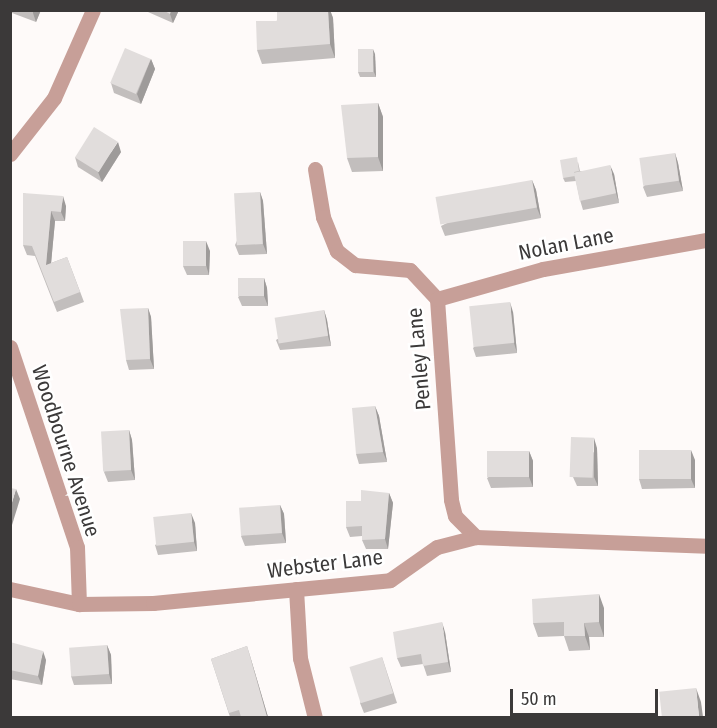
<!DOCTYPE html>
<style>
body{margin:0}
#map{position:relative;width:717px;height:728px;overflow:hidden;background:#fefaf9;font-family:"Fira Sans Condensed",sans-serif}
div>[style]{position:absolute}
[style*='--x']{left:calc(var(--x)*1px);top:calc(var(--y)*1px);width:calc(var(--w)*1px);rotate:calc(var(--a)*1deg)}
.street>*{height:15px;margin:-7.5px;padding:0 7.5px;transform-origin:7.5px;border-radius:7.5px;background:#c79f98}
.wall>*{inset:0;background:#c2bebd}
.shaded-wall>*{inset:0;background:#9e9b9a}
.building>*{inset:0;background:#e1dddc;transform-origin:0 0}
span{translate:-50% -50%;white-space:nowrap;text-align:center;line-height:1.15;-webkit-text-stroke:5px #fff;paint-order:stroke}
.street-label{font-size:21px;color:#3b3939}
.frame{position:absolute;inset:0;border:12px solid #3b3939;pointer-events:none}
.scale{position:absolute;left:510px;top:689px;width:148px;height:27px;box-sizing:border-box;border:3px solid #3b3939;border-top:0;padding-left:8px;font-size:18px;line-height:21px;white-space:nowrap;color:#3b3939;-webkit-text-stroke:4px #fff;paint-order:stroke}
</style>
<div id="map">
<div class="street">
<i style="--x:10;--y:154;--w:71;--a:-51.8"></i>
<i style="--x:54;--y:98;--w:96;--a:-66.1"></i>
<i style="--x:315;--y:169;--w:49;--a:80.5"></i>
<i style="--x:323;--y:217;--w:37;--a:68"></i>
<i style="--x:337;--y:251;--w:23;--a:38"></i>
<i style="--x:355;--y:265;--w:55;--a:5.2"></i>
<i style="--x:410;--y:270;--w:40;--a:47"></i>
<i style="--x:437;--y:299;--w:201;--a:86"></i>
<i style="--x:451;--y:500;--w:16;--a:76"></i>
<i style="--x:455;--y:516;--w:30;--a:45"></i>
<i style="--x:437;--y:299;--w:110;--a:-15.8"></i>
<i style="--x:543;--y:269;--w:166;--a:-10.1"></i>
<i style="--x:10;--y:347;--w:211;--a:71.5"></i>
<i style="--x:77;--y:547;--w:57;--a:88"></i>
<i style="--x:10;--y:589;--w:71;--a:12.3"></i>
<i style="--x:79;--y:604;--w:74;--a:-0.8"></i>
<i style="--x:153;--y:603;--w:238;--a:-5.5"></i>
<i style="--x:390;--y:580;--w:57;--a:-35.1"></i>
<i style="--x:437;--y:547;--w:40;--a:-14.4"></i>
<i style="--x:476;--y:537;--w:230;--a:2.2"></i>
<i style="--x:296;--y:589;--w:69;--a:86.7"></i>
<i style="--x:300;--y:658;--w:62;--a:76"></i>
</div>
<div class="wall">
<i style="clip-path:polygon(12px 10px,41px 10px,36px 22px,12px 13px)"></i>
<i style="clip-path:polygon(147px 10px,179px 10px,173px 23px,148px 12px)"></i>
<i style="clip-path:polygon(284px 10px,330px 10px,333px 18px,335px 58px,262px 64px,257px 50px)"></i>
<i style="clip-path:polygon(375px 54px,376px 77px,360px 77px,358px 72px)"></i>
<i style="clip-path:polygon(151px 59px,155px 69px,141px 104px,114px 93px,111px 83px)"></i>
<i style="clip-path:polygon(378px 103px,383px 117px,383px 171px,352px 172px,347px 158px)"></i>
<i style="clip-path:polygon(121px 152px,102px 182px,78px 167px,75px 157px)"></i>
<i style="clip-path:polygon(675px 153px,678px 163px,683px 191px,647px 197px,643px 187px)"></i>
<i style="clip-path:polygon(578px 162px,580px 171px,614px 174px,619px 203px,583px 210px,580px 200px,576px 181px,565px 182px,563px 178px)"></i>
<i style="clip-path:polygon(532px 180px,536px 190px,541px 218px,445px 236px,441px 226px)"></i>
<i style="clip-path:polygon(260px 192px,263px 201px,267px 254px,239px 255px,235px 245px)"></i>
<i style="clip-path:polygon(23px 193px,66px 206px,65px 221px,55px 221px,51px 263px,67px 257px,84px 302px,57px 312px,35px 256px,27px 255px,23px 245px)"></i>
<i style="clip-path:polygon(210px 251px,209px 275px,187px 275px,183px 266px)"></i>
<i style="clip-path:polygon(264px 278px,267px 288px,268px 306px,242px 306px,238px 297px)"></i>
<i style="clip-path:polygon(148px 308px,151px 317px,154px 369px,129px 370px,126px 360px)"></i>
<i style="clip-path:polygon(324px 310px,327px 320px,331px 346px,280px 350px,276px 340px)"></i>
<i style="clip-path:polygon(513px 312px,517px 353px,476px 357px,473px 348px)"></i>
<i style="clip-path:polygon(375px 406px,379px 416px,387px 462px,359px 464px,356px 454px)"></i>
<i style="clip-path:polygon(129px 430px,132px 440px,135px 480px,108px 482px,104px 472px)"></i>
<i style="clip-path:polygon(597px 448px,598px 486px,577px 486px,573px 477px)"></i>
<i style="clip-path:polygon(529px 451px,533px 461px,533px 487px,491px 488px,487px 478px)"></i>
<i style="clip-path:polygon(695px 460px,695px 488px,642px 489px,639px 479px)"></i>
<i style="clip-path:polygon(389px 493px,393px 503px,388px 549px,366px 549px,362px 540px,362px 536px,350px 537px,346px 527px,361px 501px)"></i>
<i style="clip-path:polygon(280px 505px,284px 514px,286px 543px,245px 546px,241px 536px)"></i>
<i style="clip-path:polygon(195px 523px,197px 551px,158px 555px,155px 545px)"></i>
<i style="clip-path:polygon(604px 608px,604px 637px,589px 637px,590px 650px,569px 651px,564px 636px,538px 637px,533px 623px)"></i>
<i style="clip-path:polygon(445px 632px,451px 672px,427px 676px,423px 664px,401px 667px,397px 658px)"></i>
<i style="clip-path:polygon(10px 642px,46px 660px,42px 685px,10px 679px)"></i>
<i style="clip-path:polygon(107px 645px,111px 655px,112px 684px,74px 685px,71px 676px)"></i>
<i style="clip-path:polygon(247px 646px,250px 656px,268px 717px,230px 717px,211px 659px)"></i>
<i style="clip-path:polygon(382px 657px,397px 703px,364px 713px,360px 703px)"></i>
</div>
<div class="shaded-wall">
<i style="clip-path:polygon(33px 10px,41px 10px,36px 22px,33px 13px)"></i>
<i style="clip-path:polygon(171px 10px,179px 10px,173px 23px,170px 14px)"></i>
<i style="clip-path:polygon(328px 10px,330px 10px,333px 18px,335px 58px,330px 44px)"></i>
<i style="clip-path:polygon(373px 49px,375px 54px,376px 77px,374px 72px)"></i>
<i style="clip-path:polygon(151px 59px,155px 69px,141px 104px,137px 94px)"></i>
<i style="clip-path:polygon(378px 103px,383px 117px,383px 171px,378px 157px)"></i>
<i style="clip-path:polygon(118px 142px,121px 152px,102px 182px,98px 172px)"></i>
<i style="clip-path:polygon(675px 153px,678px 163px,683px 191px,679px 181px)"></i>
<i style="clip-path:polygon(610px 165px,614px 174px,619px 203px,616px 193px)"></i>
<i style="clip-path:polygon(532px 180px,536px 190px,541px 218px,537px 208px)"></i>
<i style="clip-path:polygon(260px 192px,263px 201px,267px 254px,263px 244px)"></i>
<i style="clip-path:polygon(63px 196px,66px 206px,65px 221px,61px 212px)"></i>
<i style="clip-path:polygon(51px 211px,55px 221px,50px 275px,46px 265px)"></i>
<i style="clip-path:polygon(206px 241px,210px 251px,209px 275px,206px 265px)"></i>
<i style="clip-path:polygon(264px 278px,267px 288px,268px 306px,264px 296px)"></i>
<i style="clip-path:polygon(510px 302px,513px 312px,517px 353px,514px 343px)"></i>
<i style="clip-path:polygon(148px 308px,151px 317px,154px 369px,150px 359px)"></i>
<i style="clip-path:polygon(324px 310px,327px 320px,331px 346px,328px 336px)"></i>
<i style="clip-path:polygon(375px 406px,379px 416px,387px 462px,383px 452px)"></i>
<i style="clip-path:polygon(129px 430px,132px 440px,135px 480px,131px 470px)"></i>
<i style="clip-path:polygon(594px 438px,597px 448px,598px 486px,594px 477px)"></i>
<i style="clip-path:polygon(691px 450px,695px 460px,695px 488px,691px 479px)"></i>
<i style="clip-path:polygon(529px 451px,533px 461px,533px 487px,529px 477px)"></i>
<i style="clip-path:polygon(16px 489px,20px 499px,12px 525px,10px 522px,10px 509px)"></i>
<i style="clip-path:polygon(389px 493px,393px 503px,388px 549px,385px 539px)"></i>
<i style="clip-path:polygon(280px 505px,284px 514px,286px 543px,282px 533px)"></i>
<i style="clip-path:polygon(191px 513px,195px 523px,197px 551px,194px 542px)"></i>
<i style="clip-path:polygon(599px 594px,604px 608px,604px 637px,599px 622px)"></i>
<i style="clip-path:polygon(442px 622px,445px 632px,451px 672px,448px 662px)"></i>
<i style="clip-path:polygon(584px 623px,589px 637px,590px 650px,585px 636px)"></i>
<i style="clip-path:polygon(107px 645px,111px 655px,112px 684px,109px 674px)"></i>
<i style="clip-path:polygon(247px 646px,250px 656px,268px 717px,267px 717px)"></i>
<i style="clip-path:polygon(43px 651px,46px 660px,42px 685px,38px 676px)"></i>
<i style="clip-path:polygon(696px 688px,701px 702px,703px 717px,699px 717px)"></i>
</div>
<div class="building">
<i style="clip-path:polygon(163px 10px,171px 10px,170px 14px)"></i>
<i style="clip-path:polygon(284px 10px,328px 10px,330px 44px,257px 50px,256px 21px,277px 21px,277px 12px)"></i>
<i style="left:125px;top:48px;width:28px;height:38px;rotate:23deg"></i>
<i style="left:358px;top:49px;width:15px;height:23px"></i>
<i style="clip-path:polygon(378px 103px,378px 157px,347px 158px,341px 105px)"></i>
<i style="left:94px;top:127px;width:28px;height:36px;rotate:32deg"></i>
<i style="left:675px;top:153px;width:28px;height:36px;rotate:82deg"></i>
<i style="clip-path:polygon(577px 157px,579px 171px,574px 172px,575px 176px,563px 178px,560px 160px)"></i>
<i style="left:610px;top:165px;width:29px;height:37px;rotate:78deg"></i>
<i style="left:532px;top:180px;width:28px;height:98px;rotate:80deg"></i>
<i style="left:260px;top:192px;width:52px;height:26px;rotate:87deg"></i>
<i style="clip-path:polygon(23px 193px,63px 196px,61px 212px,51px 211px,46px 265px,67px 257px,80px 292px,54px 302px,32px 246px,23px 245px)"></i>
<i style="left:183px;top:241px;width:23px;height:25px"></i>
<i style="left:264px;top:278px;width:18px;height:26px;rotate:90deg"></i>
<i style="left:510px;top:302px;width:41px;height:41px;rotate:84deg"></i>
<i style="clip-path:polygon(148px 308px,150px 359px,126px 360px,120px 309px)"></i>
<i style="left:324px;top:310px;width:26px;height:50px;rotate:81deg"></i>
<i style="clip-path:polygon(375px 406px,383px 452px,356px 454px,352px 408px)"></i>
<i style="left:129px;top:430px;width:40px;height:28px;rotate:87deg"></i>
<i style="left:571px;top:437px;width:23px;height:40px;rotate:2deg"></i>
<i style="left:691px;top:450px;width:29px;height:52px;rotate:90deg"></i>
<i style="left:529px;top:451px;width:26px;height:42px;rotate:90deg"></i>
<i style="clip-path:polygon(10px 488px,16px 489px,10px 509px)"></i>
<i style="clip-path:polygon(361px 490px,389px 493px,385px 539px,362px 540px,362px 526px,346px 527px,346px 501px,361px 501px)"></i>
<i style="left:280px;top:505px;width:28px;height:41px;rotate:86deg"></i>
<i style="left:191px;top:513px;width:29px;height:38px;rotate:84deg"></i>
<i style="clip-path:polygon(599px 594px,599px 622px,584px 623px,585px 636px,564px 636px,564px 622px,533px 623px,532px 599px)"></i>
<i style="clip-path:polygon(442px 622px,448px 662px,423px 666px,421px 654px,397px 658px,393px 632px)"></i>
<i style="clip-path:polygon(10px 642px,43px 651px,38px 676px,10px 670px)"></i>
<i style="left:107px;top:645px;width:29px;height:38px;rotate:86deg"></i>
<i style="clip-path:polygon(247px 646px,267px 717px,241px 717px,239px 710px,229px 713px,211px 659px)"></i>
<i style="left:382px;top:657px;width:38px;height:34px;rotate:73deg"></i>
<i style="left:696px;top:688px;width:29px;height:37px;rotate:84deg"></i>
</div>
<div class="street-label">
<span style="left:566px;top:244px;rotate:-11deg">Nolan Lane</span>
<span style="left:419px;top:359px;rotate:-95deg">Penley Lane</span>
<span style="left:66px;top:451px;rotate:72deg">Woodbourne Avenue</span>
<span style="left:325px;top:564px;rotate:-7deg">Webster Lane</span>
</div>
<div class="frame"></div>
<div class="scale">50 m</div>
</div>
